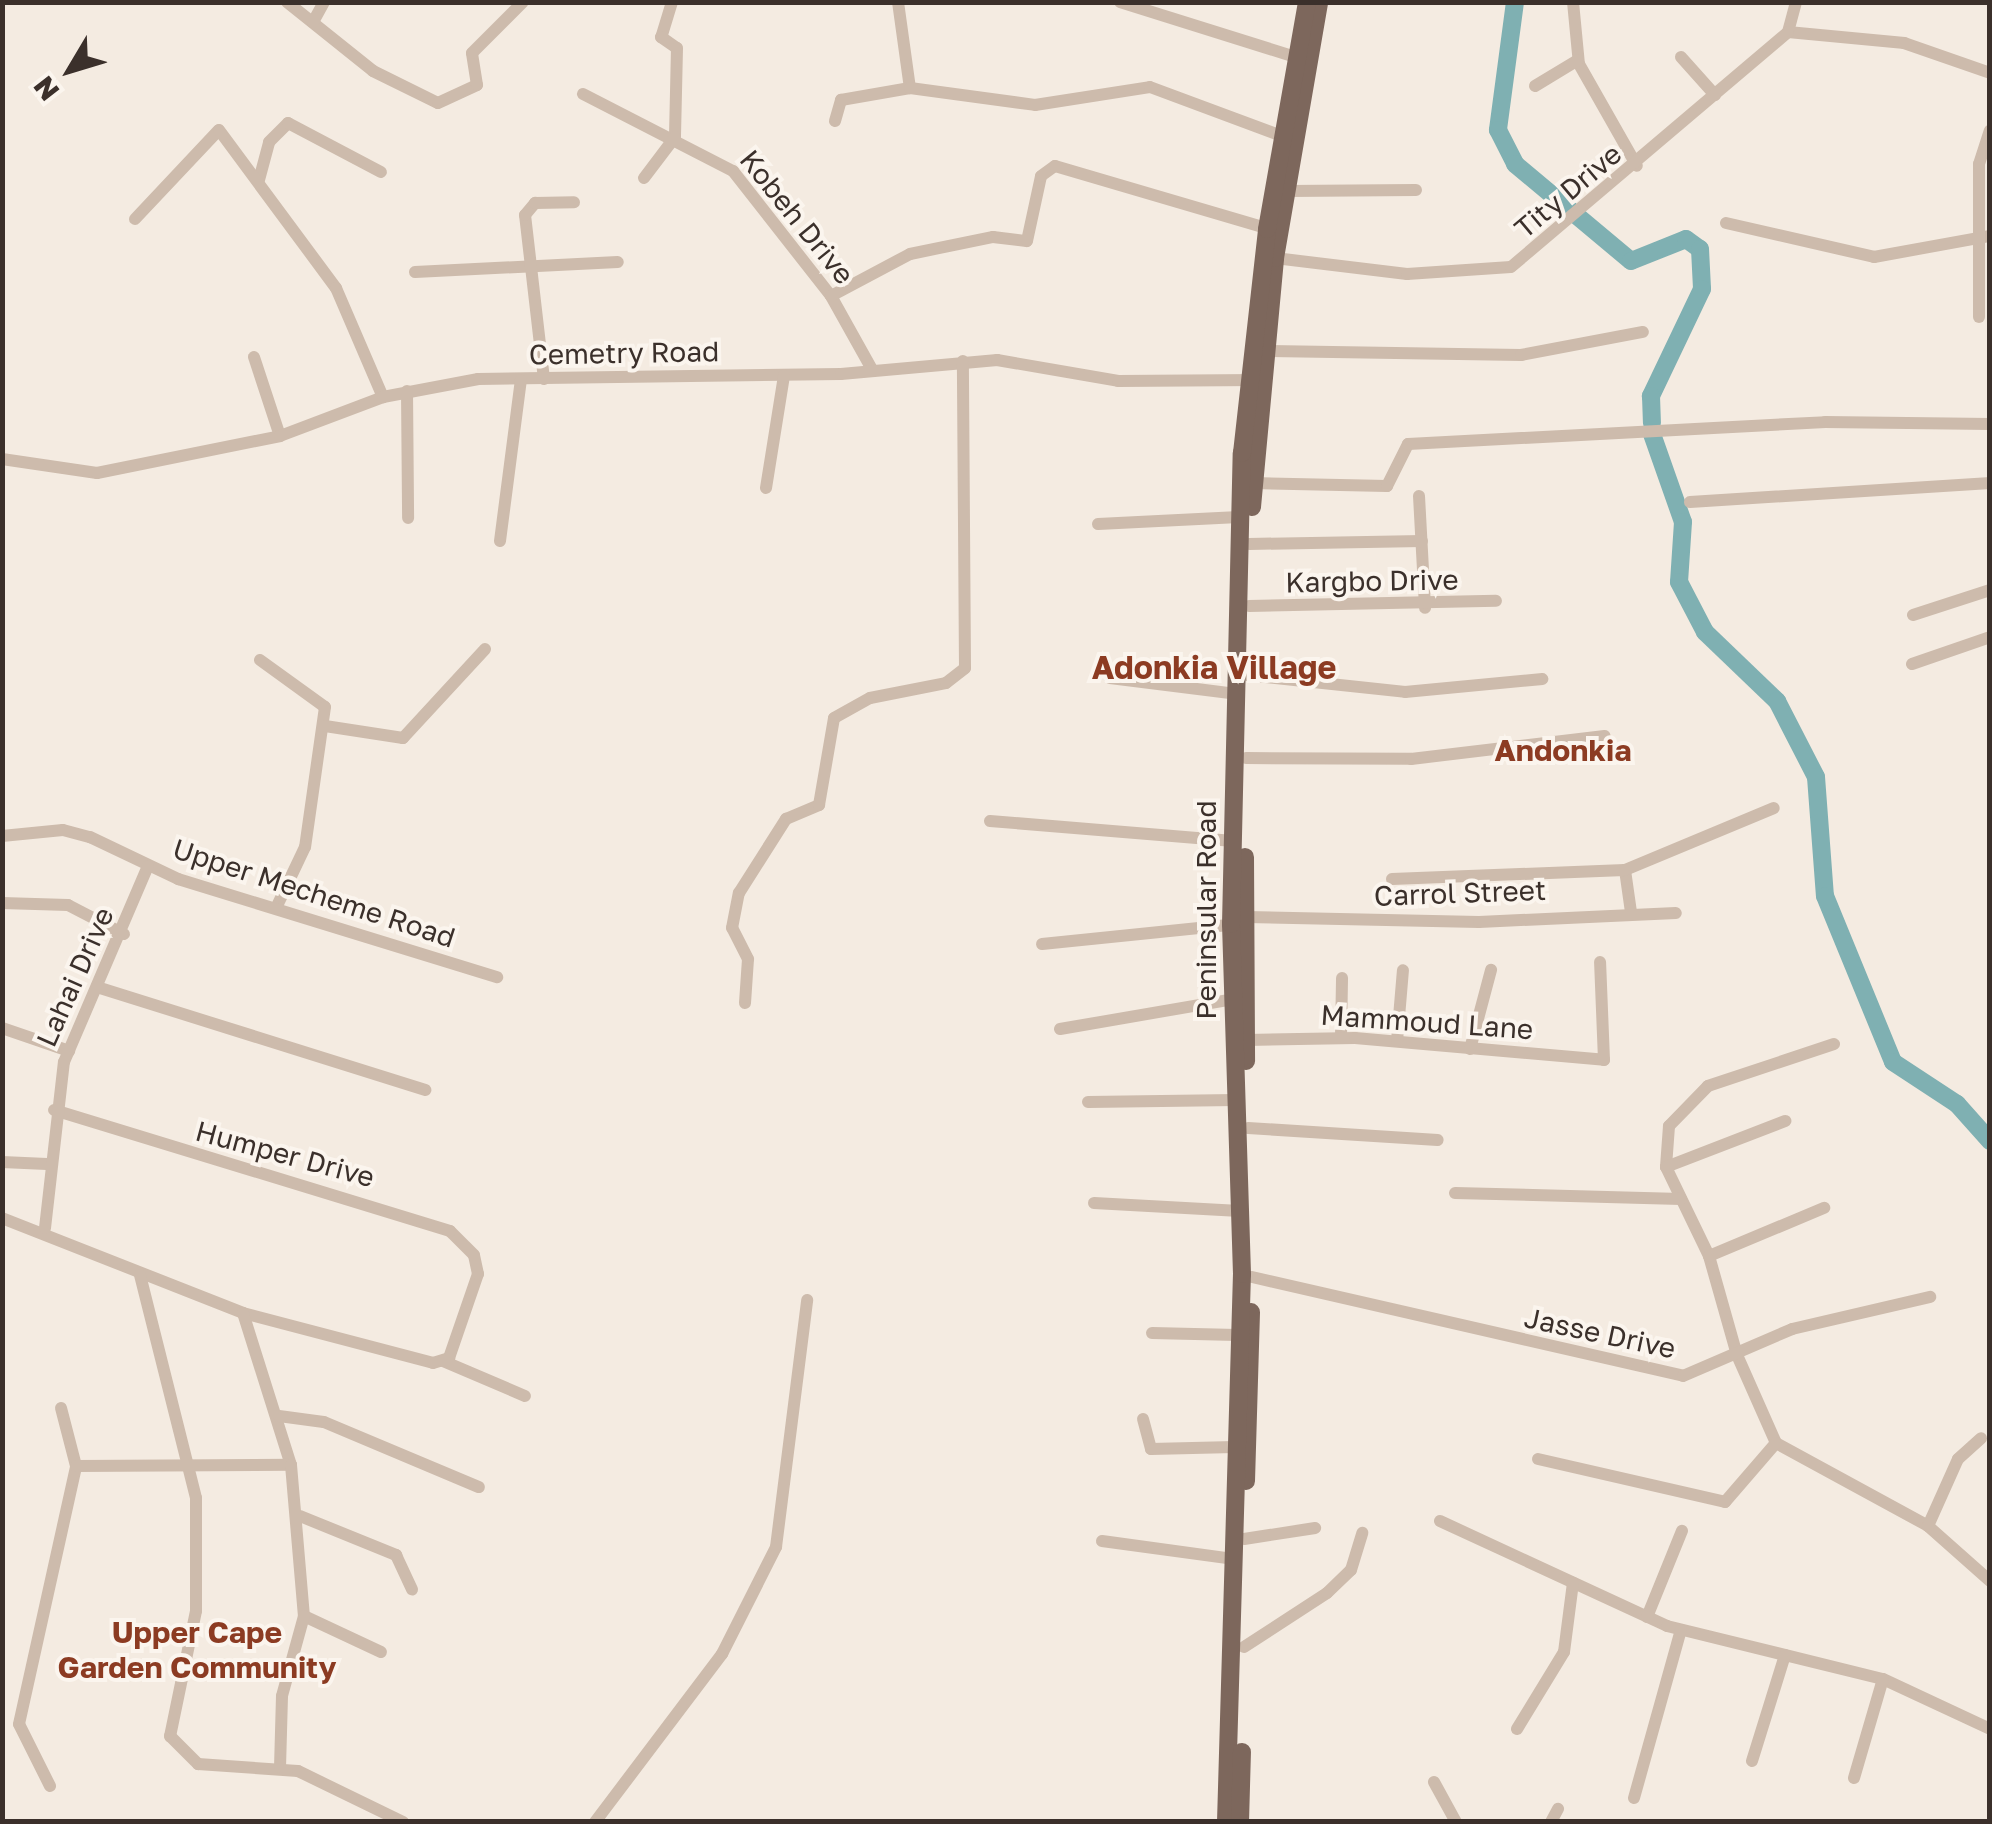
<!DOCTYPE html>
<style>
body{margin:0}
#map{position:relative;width:1992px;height:1824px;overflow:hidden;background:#f4ebe1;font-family:"Golos Text",sans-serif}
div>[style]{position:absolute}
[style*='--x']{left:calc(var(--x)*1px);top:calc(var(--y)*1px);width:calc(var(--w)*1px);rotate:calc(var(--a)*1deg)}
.river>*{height:18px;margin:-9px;padding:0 9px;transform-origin:9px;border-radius:9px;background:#7fb0b2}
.minor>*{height:12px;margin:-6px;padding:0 6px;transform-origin:6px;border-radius:6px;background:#cdbbac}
.major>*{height:18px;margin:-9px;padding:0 9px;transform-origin:9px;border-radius:9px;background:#7d675c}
span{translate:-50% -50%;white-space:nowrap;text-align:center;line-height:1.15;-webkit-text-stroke:8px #fbf5ee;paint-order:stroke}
.street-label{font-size:28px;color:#3b302b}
.neighbourhood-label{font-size:30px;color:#8c3b22;font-weight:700}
.quarter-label{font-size:32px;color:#8c3b22;font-weight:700}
.frame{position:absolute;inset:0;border:5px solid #3b302b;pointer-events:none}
.north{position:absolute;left:20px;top:20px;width:100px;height:100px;-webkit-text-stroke:8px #fbf5ee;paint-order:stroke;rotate:232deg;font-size:28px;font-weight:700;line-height:40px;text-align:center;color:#3b302b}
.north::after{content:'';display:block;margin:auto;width:35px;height:45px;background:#3b302b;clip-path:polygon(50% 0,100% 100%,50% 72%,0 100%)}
</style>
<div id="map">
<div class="river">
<i style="--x:1515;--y:2;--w:129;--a:97.6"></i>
<i style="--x:1498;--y:130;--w:38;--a:63"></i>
<i style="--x:1515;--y:164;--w:151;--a:39.9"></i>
<i style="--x:1631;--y:261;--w:59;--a:-21.8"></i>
<i style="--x:1686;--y:239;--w:17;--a:36"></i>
<i style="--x:1700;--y:249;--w:40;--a:87.1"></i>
<i style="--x:1702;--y:289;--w:119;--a:115.5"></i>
<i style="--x:1651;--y:396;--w:27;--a:88"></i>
<i style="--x:1652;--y:434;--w:93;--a:70.6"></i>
<i style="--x:1683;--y:522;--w:60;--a:93.8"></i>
<i style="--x:1679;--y:582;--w:56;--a:62.5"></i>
<i style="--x:1705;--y:632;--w:100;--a:43.8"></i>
<i style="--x:1777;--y:701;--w:85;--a:62.8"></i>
<i style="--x:1816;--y:777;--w:119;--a:85.7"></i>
<i style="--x:1825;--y:896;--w:179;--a:67.7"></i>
<i style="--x:1893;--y:1062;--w:77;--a:33.3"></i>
<i style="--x:1957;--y:1104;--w:50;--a:48.3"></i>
</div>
<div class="minor">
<i style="--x:287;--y:2;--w:110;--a:38.7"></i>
<i style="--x:373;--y:71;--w:72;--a:26.2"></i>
<i style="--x:438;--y:103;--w:43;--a:-24.8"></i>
<i style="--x:477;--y:85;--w:32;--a:-99"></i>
<i style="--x:472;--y:53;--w:72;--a:-45"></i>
<i style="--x:672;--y:2;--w:37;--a:107"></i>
<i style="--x:661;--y:37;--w:19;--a:35"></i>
<i style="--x:677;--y:48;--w:89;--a:91.3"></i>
<i style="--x:898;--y:2;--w:87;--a:82.1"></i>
<i style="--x:1120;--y:2;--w:188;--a:17.4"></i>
<i style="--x:1573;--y:2;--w:62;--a:84.5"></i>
<i style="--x:1579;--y:64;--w:117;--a:60.4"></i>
<i style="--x:313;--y:22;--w:23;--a:-61"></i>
<i style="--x:1788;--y:32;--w:117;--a:5.4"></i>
<i style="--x:1904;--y:43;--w:91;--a:19.2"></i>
<i style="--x:1788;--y:32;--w:31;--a:-75"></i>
<i style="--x:1681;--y:57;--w:51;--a:48.2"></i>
<i style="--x:1535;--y:86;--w:50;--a:-31.2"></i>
<i style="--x:583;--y:94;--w:169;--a:27.2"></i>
<i style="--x:733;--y:171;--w:159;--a:51.9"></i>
<i style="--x:831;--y:296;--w:86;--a:60.8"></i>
<i style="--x:835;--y:121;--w:22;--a:-74"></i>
<i style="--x:841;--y:100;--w:70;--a:-9.9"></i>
<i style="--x:910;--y:88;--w:126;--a:7.7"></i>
<i style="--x:1035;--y:105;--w:116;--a:-8.9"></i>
<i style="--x:1150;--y:87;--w:146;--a:20.4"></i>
<i style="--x:644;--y:178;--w:51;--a:-52.9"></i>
<i style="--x:259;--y:180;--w:39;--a:-75"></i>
<i style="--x:269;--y:142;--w:27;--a:-45"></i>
<i style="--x:288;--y:123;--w:105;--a:27.8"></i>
<i style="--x:1288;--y:191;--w:128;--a:-0.4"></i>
<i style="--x:135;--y:219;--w:122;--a:-46.7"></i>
<i style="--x:219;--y:130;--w:197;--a:53.5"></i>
<i style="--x:336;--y:288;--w:119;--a:66.7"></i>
<i style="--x:1726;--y:223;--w:152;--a:12.9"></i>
<i style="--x:1874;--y:257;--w:118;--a:-10.3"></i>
<i style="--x:1275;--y:258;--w:133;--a:6.9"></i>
<i style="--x:1407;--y:274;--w:104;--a:-3.9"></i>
<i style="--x:1511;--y:267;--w:363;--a:-40.3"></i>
<i style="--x:415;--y:272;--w:203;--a:-2.8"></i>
<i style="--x:831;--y:296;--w:89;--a:-28"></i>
<i style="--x:910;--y:254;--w:85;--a:-11.6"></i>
<i style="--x:993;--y:237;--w:34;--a:7"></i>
<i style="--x:1027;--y:241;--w:66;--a:-77.8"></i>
<i style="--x:1041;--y:176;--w:17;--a:-36"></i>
<i style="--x:1055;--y:166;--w:227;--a:16.4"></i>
<i style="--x:1979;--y:317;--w:153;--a:-90"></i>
<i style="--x:1979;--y:164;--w:35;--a:-72"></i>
<i style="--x:1264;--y:351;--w:257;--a:0.9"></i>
<i style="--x:1521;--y:355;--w:124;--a:-10.7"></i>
<i style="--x:254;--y:357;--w:83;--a:71.8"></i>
<i style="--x:544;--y:379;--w:165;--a:-96.6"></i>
<i style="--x:525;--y:215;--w:16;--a:-50"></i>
<i style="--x:535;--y:203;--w:39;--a:-1"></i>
<i style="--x:407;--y:391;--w:127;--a:89.5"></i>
<i style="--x:2;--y:459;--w:96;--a:8.4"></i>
<i style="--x:97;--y:473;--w:187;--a:-11.4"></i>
<i style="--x:280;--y:436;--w:110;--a:-20.7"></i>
<i style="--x:383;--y:397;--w:97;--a:-10.7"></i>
<i style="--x:478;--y:379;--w:363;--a:-0.8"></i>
<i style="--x:841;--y:374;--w:157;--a:-5.1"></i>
<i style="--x:997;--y:360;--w:123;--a:9.8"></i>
<i style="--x:1118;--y:381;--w:139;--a:-0.4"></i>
<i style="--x:1253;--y:483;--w:134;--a:1.3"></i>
<i style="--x:1387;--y:486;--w:47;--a:-63.4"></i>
<i style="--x:1408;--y:444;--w:418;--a:-3"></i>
<i style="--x:1825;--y:422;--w:165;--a:0.7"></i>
<i style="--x:766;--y:488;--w:114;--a:-80.9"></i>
<i style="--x:1419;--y:496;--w:112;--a:86.9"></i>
<i style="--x:1690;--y:502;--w:301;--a:-3.6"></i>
<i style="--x:1098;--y:524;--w:141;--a:-2.8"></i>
<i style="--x:500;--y:541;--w:162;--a:-82.6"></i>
<i style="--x:1249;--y:544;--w:173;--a:-1"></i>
<i style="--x:1249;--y:606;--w:247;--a:-1.2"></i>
<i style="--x:1913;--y:615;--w:81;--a:-18"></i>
<i style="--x:260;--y:660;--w:80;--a:35.9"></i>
<i style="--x:325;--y:707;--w:141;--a:98.1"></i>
<i style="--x:305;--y:847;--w:65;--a:115.4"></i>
<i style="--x:1912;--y:664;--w:83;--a:-19.1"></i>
<i style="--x:1247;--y:675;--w:159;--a:6.1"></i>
<i style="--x:1405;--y:692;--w:138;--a:-5.4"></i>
<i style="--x:1110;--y:678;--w:127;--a:7.2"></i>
<i style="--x:325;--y:726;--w:79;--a:8.7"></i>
<i style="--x:403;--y:738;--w:121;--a:-47.3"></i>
<i style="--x:1246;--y:758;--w:165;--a:0.3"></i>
<i style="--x:1411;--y:759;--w:195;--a:-6.8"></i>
<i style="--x:990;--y:821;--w:244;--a:4.7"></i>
<i style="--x:2;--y:836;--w:61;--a:-5.6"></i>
<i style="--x:63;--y:830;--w:28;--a:15"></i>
<i style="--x:90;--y:837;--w:98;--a:25.5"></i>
<i style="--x:178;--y:879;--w:334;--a:17.1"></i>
<i style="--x:1625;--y:870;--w:42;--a:81.9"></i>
<i style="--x:1392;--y:879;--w:233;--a:-2.2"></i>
<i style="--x:1625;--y:870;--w:161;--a:-22.6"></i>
<i style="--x:2;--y:903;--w:66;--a:1.7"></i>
<i style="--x:68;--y:905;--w:63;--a:27.4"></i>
<i style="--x:1246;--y:917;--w:233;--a:1.2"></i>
<i style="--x:1479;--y:922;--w:197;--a:-2.6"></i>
<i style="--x:1042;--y:944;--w:197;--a:-5.8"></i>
<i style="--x:100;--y:988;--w:341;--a:17.4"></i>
<i style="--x:745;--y:1003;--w:44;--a:-86.1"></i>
<i style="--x:748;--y:959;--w:35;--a:-117"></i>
<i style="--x:732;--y:928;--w:36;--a:-79"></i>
<i style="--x:739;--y:893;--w:88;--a:-57.6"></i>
<i style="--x:786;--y:819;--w:36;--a:-23"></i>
<i style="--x:819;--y:805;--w:88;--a:-80.2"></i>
<i style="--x:834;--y:718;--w:41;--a:-29.1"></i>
<i style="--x:870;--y:698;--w:77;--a:-11.2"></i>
<i style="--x:946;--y:683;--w:24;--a:-38"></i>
<i style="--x:965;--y:668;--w:307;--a:-90.4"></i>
<i style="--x:2;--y:1028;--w:71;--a:18.9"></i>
<i style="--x:1060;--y:1029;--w:176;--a:-9.8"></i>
<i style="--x:1341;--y:1037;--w:59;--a:-89"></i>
<i style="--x:1246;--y:1040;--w:109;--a:-1.1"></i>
<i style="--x:1355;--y:1038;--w:250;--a:5"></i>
<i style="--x:1604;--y:1060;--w:98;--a:-92.3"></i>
<i style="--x:1397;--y:1041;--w:71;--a:-85.2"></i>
<i style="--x:1834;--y:1044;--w:133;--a:161.6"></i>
<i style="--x:1708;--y:1086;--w:56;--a:134.3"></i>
<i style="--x:1669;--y:1126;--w:41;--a:94.2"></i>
<i style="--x:1666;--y:1167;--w:99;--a:64.2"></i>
<i style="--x:1709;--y:1256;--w:103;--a:74.2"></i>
<i style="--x:1737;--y:1355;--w:96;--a:66.1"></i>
<i style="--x:1776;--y:1443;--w:173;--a:28.6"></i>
<i style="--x:1928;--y:1526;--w:83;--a:41.6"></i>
<i style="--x:1470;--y:1049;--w:82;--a:-75.1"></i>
<i style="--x:1088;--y:1102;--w:147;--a:-0.8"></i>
<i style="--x:1248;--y:1128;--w:190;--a:3.6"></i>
<i style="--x:2;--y:1162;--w:45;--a:2.5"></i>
<i style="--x:1666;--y:1167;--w:128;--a:-21.1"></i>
<i style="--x:1455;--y:1193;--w:226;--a:1.5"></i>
<i style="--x:1094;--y:1203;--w:146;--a:3.1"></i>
<i style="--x:2;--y:1218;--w:259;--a:21.5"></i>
<i style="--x:243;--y:1313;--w:196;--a:14.7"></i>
<i style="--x:433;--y:1363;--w:17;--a:-17"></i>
<i style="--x:449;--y:1358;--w:89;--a:-71"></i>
<i style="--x:478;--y:1274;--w:19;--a:-102"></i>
<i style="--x:474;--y:1255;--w:34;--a:-135"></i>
<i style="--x:450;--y:1231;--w:414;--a:-163"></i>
<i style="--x:45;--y:1228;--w:167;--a:-83.5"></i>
<i style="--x:64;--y:1062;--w:213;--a:-66.8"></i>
<i style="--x:1709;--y:1256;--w:125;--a:-22.7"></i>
<i style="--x:140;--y:1275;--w:230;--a:75.9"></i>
<i style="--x:196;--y:1498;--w:113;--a:90"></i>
<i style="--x:196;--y:1611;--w:128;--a:101.7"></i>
<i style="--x:170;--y:1736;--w:40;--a:45"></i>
<i style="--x:198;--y:1764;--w:100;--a:4"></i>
<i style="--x:298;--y:1771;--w:117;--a:25.9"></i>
<i style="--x:1252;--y:1277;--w:442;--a:12.9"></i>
<i style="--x:1683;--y:1376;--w:119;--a:-23.3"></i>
<i style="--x:1792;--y:1329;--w:142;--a:-13.1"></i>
<i style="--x:243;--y:1313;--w:159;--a:72.5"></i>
<i style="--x:1152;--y:1333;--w:85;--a:1.3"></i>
<i style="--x:443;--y:1361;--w:89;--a:23.1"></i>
<i style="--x:61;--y:1408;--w:60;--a:75.5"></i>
<i style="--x:279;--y:1416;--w:45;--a:7.6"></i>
<i style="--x:324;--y:1422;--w:168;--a:22.8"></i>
<i style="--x:1143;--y:1419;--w:31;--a:75"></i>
<i style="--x:1151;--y:1449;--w:83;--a:-1.4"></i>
<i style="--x:1538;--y:1459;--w:192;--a:12.9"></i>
<i style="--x:1725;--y:1502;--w:78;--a:-49.2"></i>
<i style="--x:300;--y:1516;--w:104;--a:22.1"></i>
<i style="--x:396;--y:1555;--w:38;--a:65"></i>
<i style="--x:1440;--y:1521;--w:250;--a:24.8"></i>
<i style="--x:1667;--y:1626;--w:222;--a:13.8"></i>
<i style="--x:1883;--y:1679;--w:118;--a:25"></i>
<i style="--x:1928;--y:1526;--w:73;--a:-65.9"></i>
<i style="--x:1958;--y:1459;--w:31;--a:-42"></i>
<i style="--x:1244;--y:1539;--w:72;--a:-8.8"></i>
<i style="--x:1102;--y:1541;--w:132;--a:7.8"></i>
<i style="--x:304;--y:1616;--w:85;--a:25.1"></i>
<i style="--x:1647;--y:1617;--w:93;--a:-67.9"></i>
<i style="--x:1244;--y:1647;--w:99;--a:-33"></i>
<i style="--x:1327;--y:1593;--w:33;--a:-44"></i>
<i style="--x:1351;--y:1570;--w:39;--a:-73"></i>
<i style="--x:1517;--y:1729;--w:90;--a:-58.6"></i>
<i style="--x:1564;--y:1652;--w:70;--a:-82.6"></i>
<i style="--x:1752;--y:1761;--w:111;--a:-72.7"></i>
<i style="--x:1854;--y:1778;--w:103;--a:-73.7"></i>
<i style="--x:1434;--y:1782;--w:46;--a:61.2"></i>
<i style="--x:50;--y:1786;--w:69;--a:-116.6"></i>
<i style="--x:19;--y:1724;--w:264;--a:-77.5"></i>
<i style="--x:76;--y:1466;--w:215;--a:-0.3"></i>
<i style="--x:291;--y:1465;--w:152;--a:85.1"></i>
<i style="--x:304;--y:1616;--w:83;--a:105.4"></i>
<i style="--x:282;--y:1696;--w:71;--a:91.6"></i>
<i style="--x:1634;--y:1798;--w:174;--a:-74.4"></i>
<i style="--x:595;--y:1822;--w:211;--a:-52.9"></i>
<i style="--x:722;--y:1654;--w:120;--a:-63.2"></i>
<i style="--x:776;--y:1547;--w:249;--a:-82.8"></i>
<i style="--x:1551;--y:1822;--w:15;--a:-62"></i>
</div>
<div class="major">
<i style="--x:1252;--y:507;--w:250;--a:-84.7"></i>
<i style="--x:1275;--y:258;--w:260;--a:-80.2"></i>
<i style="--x:1245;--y:857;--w:204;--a:89.7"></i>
<i style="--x:1246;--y:1481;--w:169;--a:-88.3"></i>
<i style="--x:1226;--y:1822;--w:548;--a:-88.33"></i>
<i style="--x:1242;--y:1274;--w:350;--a:-91.8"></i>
<i style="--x:1231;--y:924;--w:471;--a:-88.7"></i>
<i style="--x:1242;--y:453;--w:225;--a:-83.6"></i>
<i style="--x:1267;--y:229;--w:230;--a:-80"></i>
<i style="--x:1240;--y:1822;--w:70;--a:-88.4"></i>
</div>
<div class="street-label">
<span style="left:1568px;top:191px;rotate:-40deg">Tity Drive</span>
<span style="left:797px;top:217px;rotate:51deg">Kobeh Drive</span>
<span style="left:624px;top:353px;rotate:-1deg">Cemetry Road</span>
<span style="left:1372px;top:581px;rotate:-1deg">Kargbo Drive</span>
<span style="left:314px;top:893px;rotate:18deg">Upper Mecheme Road</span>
<span style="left:1460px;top:893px;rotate:-2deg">Carrol Street</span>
<span style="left:1206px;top:910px;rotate:-90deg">Peninsular Road</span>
<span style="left:75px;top:977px;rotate:-66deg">Lahai Drive</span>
<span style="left:1427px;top:1022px;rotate:4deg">Mammoud Lane</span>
<span style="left:285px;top:1154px;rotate:15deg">Humper Drive</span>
<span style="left:1600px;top:1333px;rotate:12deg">Jasse Drive</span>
</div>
<div class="neighbourhood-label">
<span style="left:1563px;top:750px">Andonkia</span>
<span style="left:197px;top:1649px">Upper Cape<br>Garden Community</span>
</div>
<div class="quarter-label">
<span style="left:1214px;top:667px">Adonkia Village</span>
</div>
<div class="frame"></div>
<div class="north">N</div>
</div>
